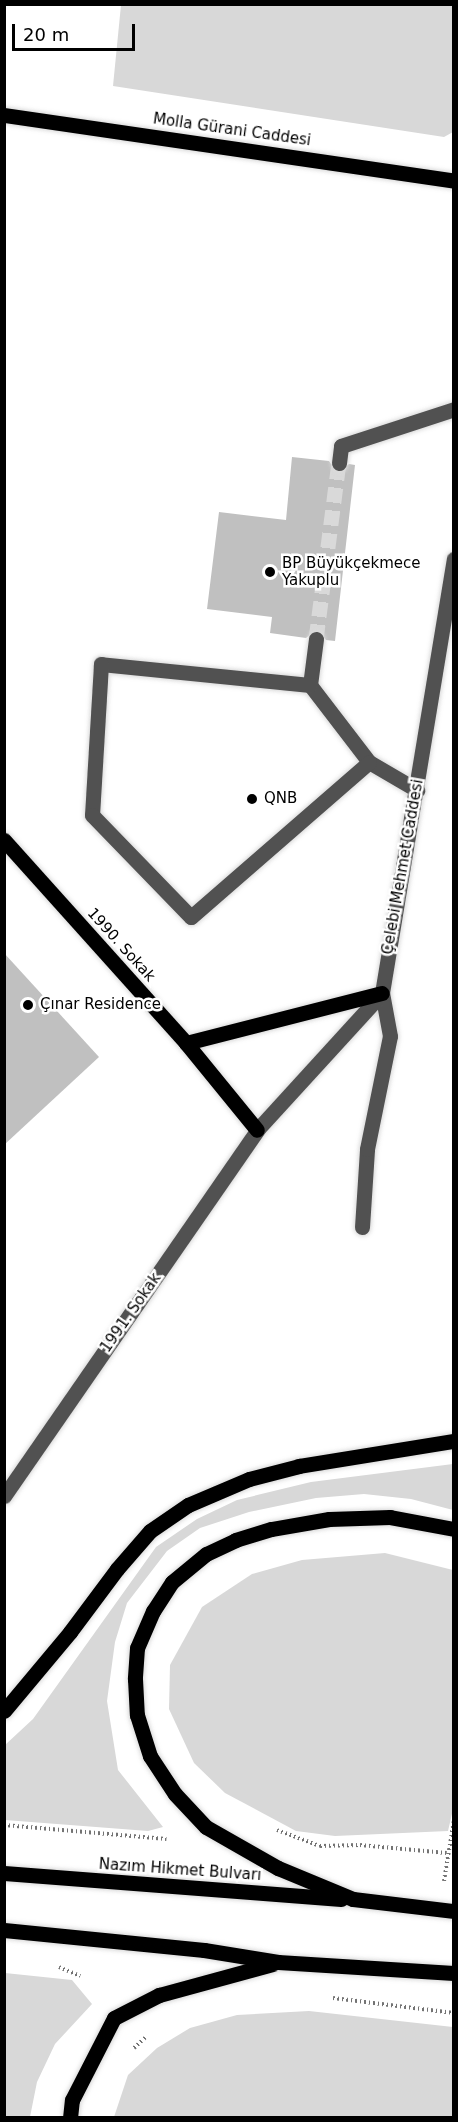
<!DOCTYPE html>
<meta charset="utf-8">
<style>
body{margin:0}
#map{position:relative;width:458px;height:2122px;overflow:hidden;background:#fff;font-family:"DejaVu Sans",sans-serif}
div>[style]{position:absolute}
[style*='--x']{left:calc(var(--x)*1px);top:calc(var(--y)*1px);width:calc(var(--w)*1px);rotate:calc(var(--a)*1deg)}
.green>*{inset:0;background:#d8d8d8}
.building>*{inset:0;background:#c0c0c0}
.minor-tunnel>*{height:15px;margin-top:-7.5px;transform-origin:0;background:repeating-linear-gradient(90deg,#d9d9d9 0 15px,transparent 0 23px)}
.path>*{height:4px;margin-top:-2px;transform-origin:0;background:repeating-linear-gradient(90deg,#737373 0 1.5px,transparent 0 4.5px)}
.roads{filter:drop-shadow(0 0 2px #dbdbdb) drop-shadow(0 0 2px #dbdbdb)}
.minor>*{height:15px;margin:-7.5px;padding:0 7.5px;transform-origin:7.5px;border-radius:7.5px;background:#515151}
.major>*{height:15px;margin:-7.5px;padding:0 7.5px;transform-origin:7.5px;border-radius:7.5px;background:#000}
.dots>*{width:16px;height:16px;translate:-50% -50%;box-sizing:border-box;border:3px solid #fff;border-radius:50%}
span{translate:-50% -50%;white-space:nowrap;text-align:center;line-height:1.15;-webkit-text-stroke:5px #fff;paint-order:stroke}
.street-label{font-size:15px;color:#000}
.poi-label{font-size:15px;color:#000}
.left{translate:0 -50%;text-align:left}
.frame{position:absolute;inset:0;border:6px solid #000;pointer-events:none}
.scale{position:absolute;left:12px;top:24px;width:123px;height:27px;box-sizing:border-box;border:3px solid #000;border-top:0;padding-left:8px;font-size:18px;line-height:21px;white-space:nowrap;color:#000;-webkit-text-stroke:4px #fff;paint-order:stroke}
</style>
<div id="map">
<div class="green">
<i style="clip-path:polygon(121px 5px,453px 5px,453px 132px,444px 137px,113px 86px)"></i>
<i style="clip-path:polygon(453px 1464px,453px 1510px,411px 1499px,364px 1494px,316px 1498px,249px 1512px,200px 1528px,167px 1551px,127px 1603px,115px 1642px,107px 1701px,118px 1770px,163px 1827px,148px 1831px,5px 1820px,5px 1745px,33px 1719px,156px 1547px,197px 1519px,237px 1500px,311px 1482px)"></i>
<i style="clip-path:polygon(385px 1553px,453px 1570px,454px 1805px,448px 1831px,335px 1836px,296px 1831px,225px 1793px,194px 1763px,169px 1709px,170px 1665px,202px 1607px,252px 1574px,302px 1560px)"></i>
<i style="clip-path:polygon(5px 1973px,72px 1980px,92px 2004px,55px 2044px,37px 2082px,30px 2117px,6px 2117px,5px 2112px)"></i>
<i style="clip-path:polygon(309px 2011px,453px 2027px,453px 2117px,114px 2117px,128px 2075px,157px 2048px,190px 2028px,237px 2015px)"></i>
</div>
<div class="building">
<i style="clip-path:polygon(292px 457px,329px 461px,337px 473px,349px 464px,355px 465px,335px 641px,326px 640px,317px 629px,306px 638px,270px 633px,272px 617px,207px 609px,219px 512px,286px 520px)"></i>
<i style="clip-path:polygon(4px 953px,99px 1057px,4px 1145px)"></i>
</div>
<div class="minor-tunnel">
<i style="--x:316;--y:639;--w:177;--a:-82.6"></i>
</div>
<div class="path">
<i style="--x:4;--y:1825;--w:163;--a:4.9"></i>
<i style="--x:277;--y:1830;--w:46;--a:20.4"></i>
<i style="--x:320;--y:1846;--w:40;--a:-1.4"></i>
<i style="--x:360;--y:1845;--w:87;--a:5.3"></i>
<i style="--x:444;--y:1881;--w:62;--a:-80.7"></i>
<i style="--x:59;--y:1967;--w:23;--a:23"></i>
<i style="--x:333;--y:1998;--w:122;--a:7.1"></i>
<i style="--x:134;--y:2048;--w:16;--a:-43"></i>
</div>
<div class="roads">
<div class="minor">
<i style="--x:339;--y:463;--w:17;--a:-83"></i>
<i style="--x:341;--y:446;--w:119;--a:-18.1"></i>
<i style="--x:316;--y:639;--w:46;--a:97.4"></i>
<i style="--x:310;--y:685;--w:97;--a:52.5"></i>
<i style="--x:369;--y:762;--w:56;--a:30.3"></i>
<i style="--x:310;--y:685;--w:210;--a:-174.3"></i>
<i style="--x:101;--y:664;--w:151;--a:93.4"></i>
<i style="--x:92;--y:815;--w:142;--a:45.9"></i>
<i style="--x:191;--y:917;--w:236;--a:-41"></i>
<i style="--x:362;--y:1227;--w:78;--a:-86.3"></i>
<i style="--x:367;--y:1149;--w:115;--a:-78.5"></i>
<i style="--x:390;--y:1036;--w:44;--a:-100.5"></i>
<i style="--x:4;--y:1496;--w:445;--a:-55.3"></i>
<i style="--x:257;--y:1130;--w:185;--a:-47.6"></i>
<i style="--x:382;--y:993;--w:440;--a:-80.6"></i>
</div>
<div class="major">
<i style="--x:4;--y:115;--w:455;--a:8.3"></i>
<i style="--x:4;--y:840;--w:273;--a:48.1"></i>
<i style="--x:186;--y:1043;--w:112;--a:50.8"></i>
<i style="--x:186;--y:1043;--w:202;--a:-14.3"></i>
<i style="--x:454;--y:1529;--w:65;--a:-169.4"></i>
<i style="--x:390;--y:1517;--w:61;--a:178.1"></i>
<i style="--x:329;--y:1519;--w:59;--a:170.2"></i>
<i style="--x:271;--y:1529;--w:37;--a:163"></i>
<i style="--x:236;--y:1540;--w:33;--a:155"></i>
<i style="--x:206;--y:1554;--w:44;--a:140.5"></i>
<i style="--x:172;--y:1582;--w:35;--a:123"></i>
<i style="--x:153;--y:1611;--w:40;--a:113.4"></i>
<i style="--x:137;--y:1648;--w:31;--a:94"></i>
<i style="--x:135;--y:1679;--w:36;--a:87"></i>
<i style="--x:137;--y:1715;--w:43;--a:72.4"></i>
<i style="--x:150;--y:1756;--w:45;--a:56.7"></i>
<i style="--x:175;--y:1794;--w:45;--a:46.8"></i>
<i style="--x:206;--y:1827;--w:83;--a:29.7"></i>
<i style="--x:278;--y:1868;--w:81;--a:22.5"></i>
<i style="--x:353;--y:1899;--w:102;--a:6.8"></i>
<i style="--x:4;--y:1711;--w:103;--a:-50.1"></i>
<i style="--x:70;--y:1632;--w:79;--a:-53.3"></i>
<i style="--x:117;--y:1569;--w:50;--a:-49"></i>
<i style="--x:150;--y:1531;--w:46;--a:-34.4"></i>
<i style="--x:188;--y:1505;--w:66;--a:-23.1"></i>
<i style="--x:249;--y:1479;--w:52;--a:-14.6"></i>
<i style="--x:299;--y:1466;--w:157;--a:-9.2"></i>
<i style="--x:4;--y:1873;--w:338;--a:4.4"></i>
<i style="--x:4;--y:1930;--w:201;--a:5.7"></i>
<i style="--x:204;--y:1950;--w:75;--a:9.2"></i>
<i style="--x:278;--y:1962;--w:176;--a:3.6"></i>
<i style="--x:70;--y:2118;--w:18;--a:-84"></i>
<i style="--x:72;--y:2100;--w:92;--a:-62.9"></i>
<i style="--x:114;--y:2018;--w:51;--a:-27.1"></i>
<i style="--x:159;--y:1995;--w:117;--a:-15.3"></i>
</div>
</div>
<div class="dots">
<i style="left:270px;top:572px;background:#000"></i>
<i style="left:252px;top:799px;background:#000"></i>
<i style="left:28px;top:1005px;background:#000"></i>
</div>
<div class="street-label">
<span style="left:232px;top:130px;rotate:8deg">Molla Gürani Caddesi</span>
<span style="left:403px;top:867px;rotate:-80deg">Çelebi Mehmet Caddesi</span>
<span style="left:121px;top:945px;rotate:48deg">1990. Sokak</span>
<span style="left:131px;top:1313px;rotate:-55deg">1991. Sokak</span>
<span style="left:180px;top:1870px;rotate:4deg">Nazım Hikmet Bulvarı</span>
</div>
<div class="poi-label">
<span class="left" style="left:282px;top:572px">BP Büyükçekmece<br>Yakuplu</span>
<span class="left" style="left:264px;top:799px">QNB</span>
<span class="left" style="left:40px;top:1005px">Çınar Residence</span>
</div>
<div class="frame"></div>
<div class="scale">20 m</div>
</div>
